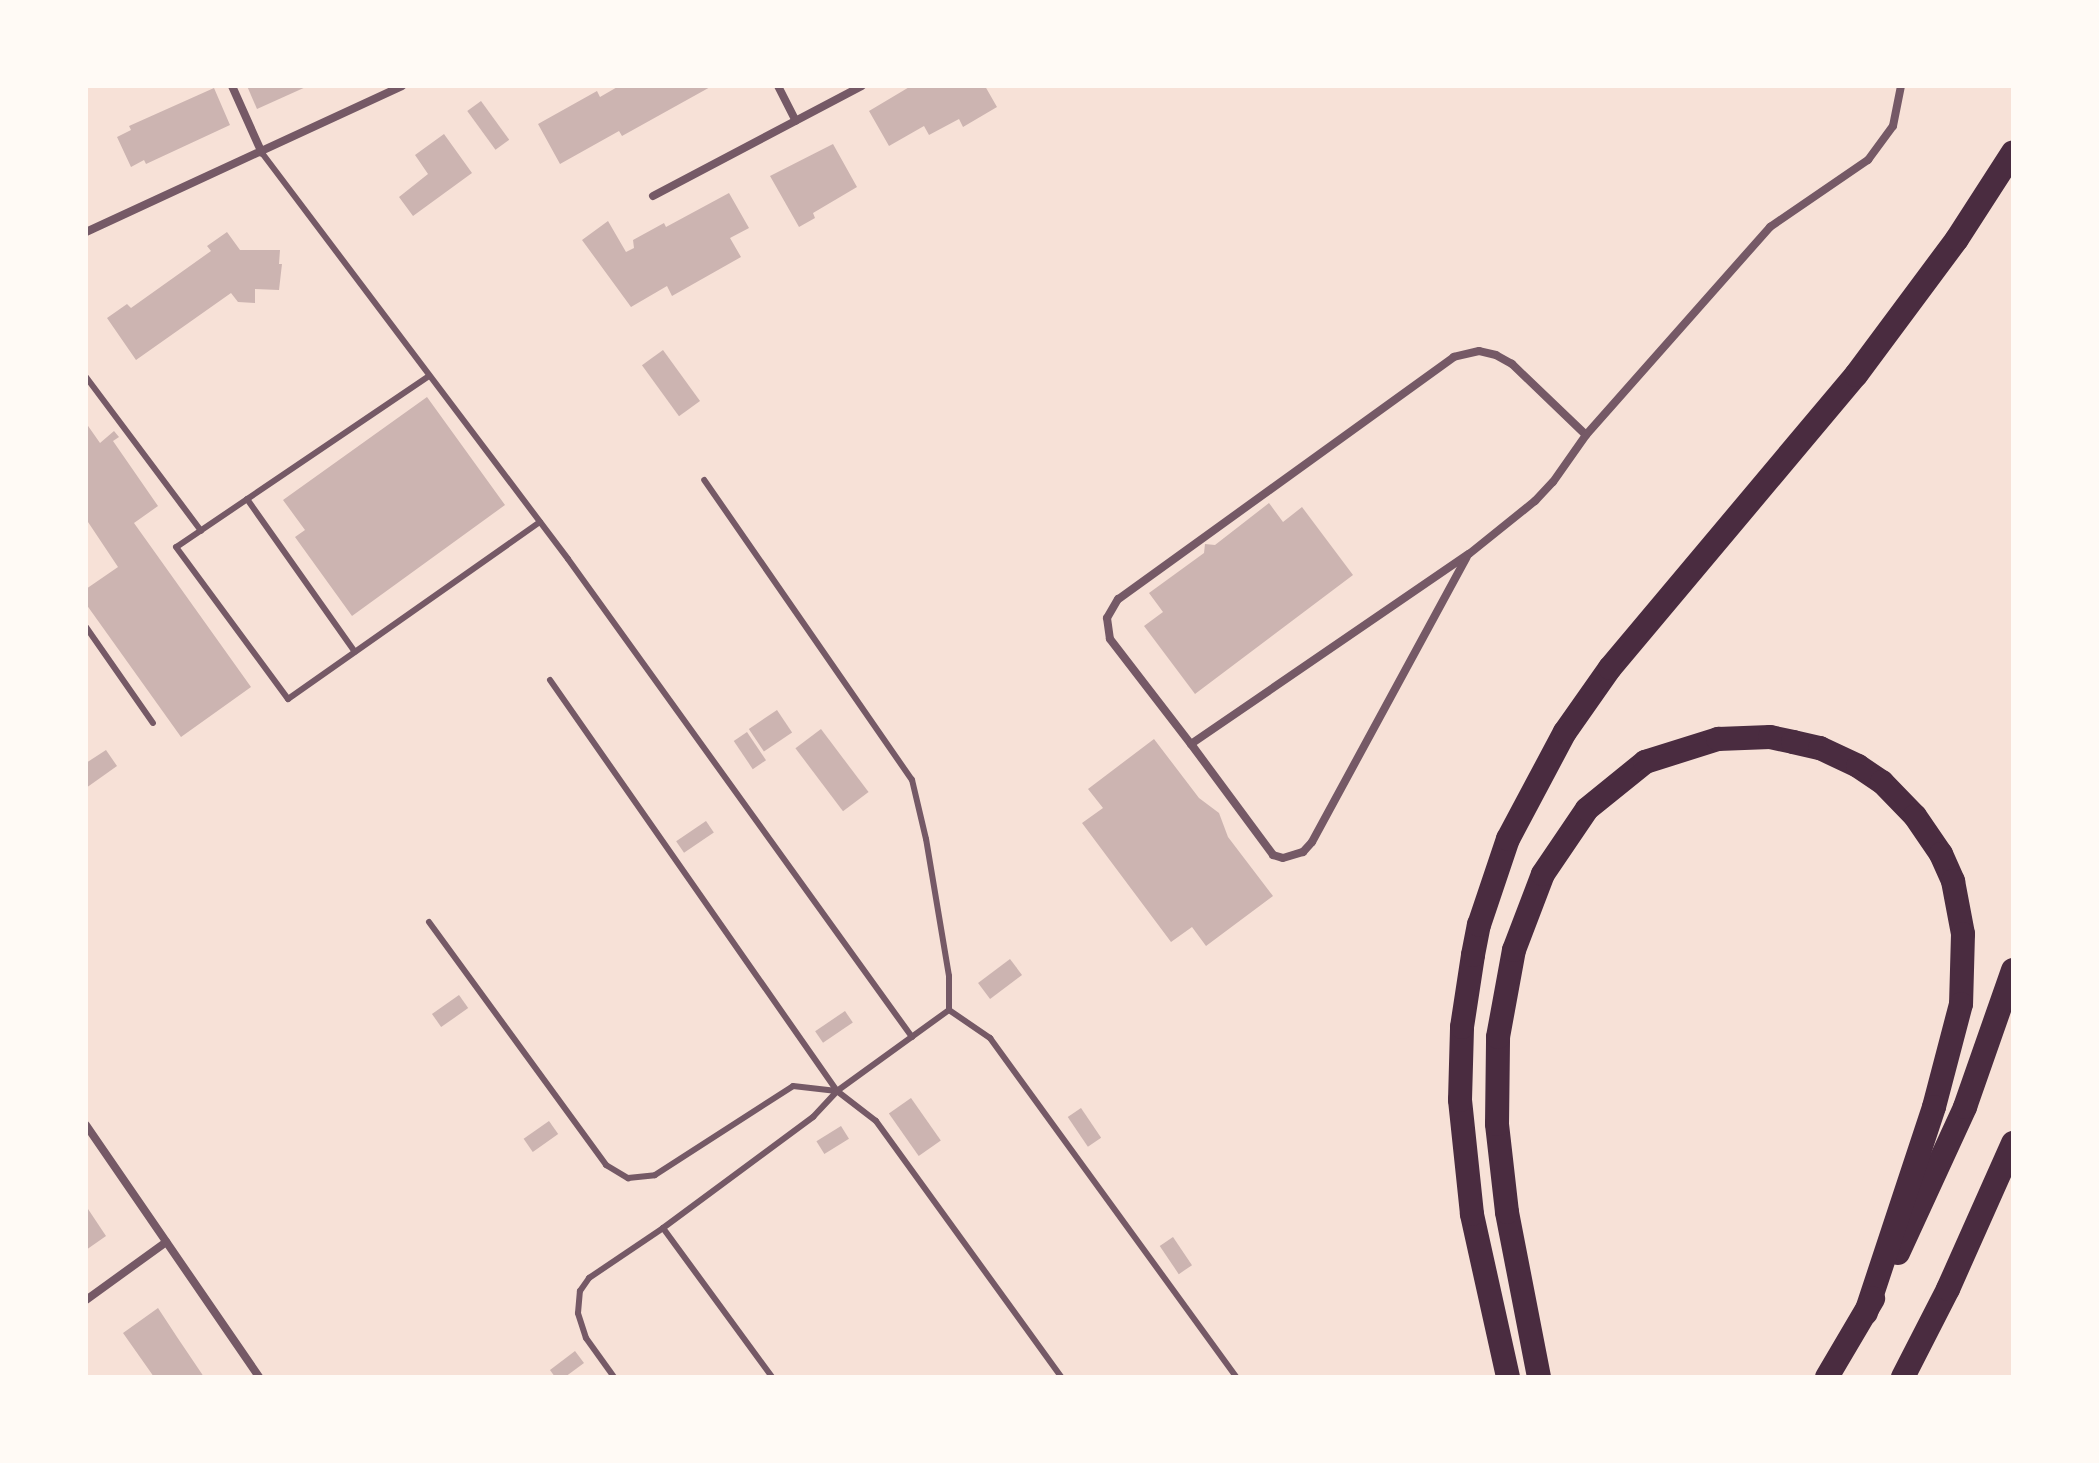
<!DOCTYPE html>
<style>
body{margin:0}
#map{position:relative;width:2099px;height:1463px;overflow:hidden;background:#f7e1d7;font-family:"Noto Serif",serif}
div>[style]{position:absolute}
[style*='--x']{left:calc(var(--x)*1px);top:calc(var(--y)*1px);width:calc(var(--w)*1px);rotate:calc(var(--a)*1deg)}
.building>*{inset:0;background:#ccb4b1;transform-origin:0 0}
.service>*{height:6px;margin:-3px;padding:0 3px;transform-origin:3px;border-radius:3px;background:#755966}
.minor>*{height:8px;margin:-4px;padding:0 4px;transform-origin:4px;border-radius:4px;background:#755966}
.motorway>*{height:24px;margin:-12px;padding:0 12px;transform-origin:12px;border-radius:12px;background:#4a2c40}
span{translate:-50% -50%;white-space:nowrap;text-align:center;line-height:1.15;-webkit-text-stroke:6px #fffaf5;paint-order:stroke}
.frame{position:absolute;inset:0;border:88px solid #fffaf5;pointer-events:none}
</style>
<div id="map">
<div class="building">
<i style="clip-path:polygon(247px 86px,308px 86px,257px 109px)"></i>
<i style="clip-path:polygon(619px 86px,712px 86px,622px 136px,619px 131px,560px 164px,538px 124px,597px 91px,600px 97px)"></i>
<i style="clip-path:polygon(911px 86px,985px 86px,997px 107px,963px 127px,959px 119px,929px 135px,924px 126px,889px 146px,869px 111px)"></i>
<i style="clip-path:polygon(214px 88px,230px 125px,146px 164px,144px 160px,131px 167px,117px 137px,131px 130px,129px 126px)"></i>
<i style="left:481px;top:101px;width:48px;height:17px;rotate:54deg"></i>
<i style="clip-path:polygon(444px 134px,472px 173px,413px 216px,399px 197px,428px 174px,415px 155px)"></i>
<i style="clip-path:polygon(833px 144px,857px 187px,813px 213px,815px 218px,799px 227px,770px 176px)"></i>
<i style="clip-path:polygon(729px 193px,749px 228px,730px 238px,741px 257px,672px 296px,667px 286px,631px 307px,582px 240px,608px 221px,626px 252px,634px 248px,633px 240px,664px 223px,666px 227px)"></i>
<i style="clip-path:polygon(227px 232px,240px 250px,280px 250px,279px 264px,282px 264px,279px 290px,255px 289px,255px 303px,238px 302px,231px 293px,136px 360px,107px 318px,127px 304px,131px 308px,211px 251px,207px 246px)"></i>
<i style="left:663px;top:350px;width:63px;height:26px;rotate:54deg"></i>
<i style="clip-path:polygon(427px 397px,505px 505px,352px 616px,295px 537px,305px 530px,283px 500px)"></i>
<i style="clip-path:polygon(86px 423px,100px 443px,114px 431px,119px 437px,113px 441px,158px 506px,134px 523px,251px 687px,181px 737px,86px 604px,86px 589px,118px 567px,86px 519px)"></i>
<i style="clip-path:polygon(1269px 503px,1283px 522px,1302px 507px,1353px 575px,1195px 694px,1144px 626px,1163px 612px,1149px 593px,1204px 553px,1205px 544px,1215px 545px)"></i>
<i style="left:777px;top:710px;width:27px;height:34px;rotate:56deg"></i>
<i style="left:821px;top:729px;width:79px;height:32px;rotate:53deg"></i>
<i style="left:747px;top:732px;width:34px;height:16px;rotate:56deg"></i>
<i style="clip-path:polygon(1154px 739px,1199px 798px,1219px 813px,1228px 837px,1273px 896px,1206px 946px,1192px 927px,1171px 942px,1082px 823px,1103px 808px,1088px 789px)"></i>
<i style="clip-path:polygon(106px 750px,117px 766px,86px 788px,86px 763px)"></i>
<i style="left:706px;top:821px;width:14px;height:36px;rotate:56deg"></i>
<i style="left:1010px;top:959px;width:20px;height:40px;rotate:53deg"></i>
<i style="left:459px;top:995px;width:16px;height:33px;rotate:55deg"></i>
<i style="left:845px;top:1011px;width:14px;height:36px;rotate:56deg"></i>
<i style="left:911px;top:1098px;width:52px;height:27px;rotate:55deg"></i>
<i style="left:1081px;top:1108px;width:36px;height:16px;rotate:56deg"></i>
<i style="left:549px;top:1121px;width:16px;height:31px;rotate:55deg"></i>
<i style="left:841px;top:1126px;width:15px;height:29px;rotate:58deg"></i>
<i style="clip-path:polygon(86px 1206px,106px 1236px,86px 1250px)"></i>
<i style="left:1173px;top:1237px;width:34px;height:16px;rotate:56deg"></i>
<i style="clip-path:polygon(158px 1308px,177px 1337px,204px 1377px,154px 1377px,123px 1333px)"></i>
<i style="clip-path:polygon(575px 1351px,584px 1363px,565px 1377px,555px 1377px,550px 1370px)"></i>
</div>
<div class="service">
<i style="--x:262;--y:153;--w:508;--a:52.99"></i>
<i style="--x:568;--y:559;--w:589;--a:54.26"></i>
<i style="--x:429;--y:376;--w:305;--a:145.9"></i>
<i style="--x:176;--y:547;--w:189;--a:53.6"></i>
<i style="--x:288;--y:699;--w:308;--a:-35.1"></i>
<i style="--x:86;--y:377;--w:192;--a:53.2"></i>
<i style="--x:247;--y:499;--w:187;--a:54.8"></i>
<i style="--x:86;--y:627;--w:117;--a:55.1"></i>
<i style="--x:550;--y:680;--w:501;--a:55.07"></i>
<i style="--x:837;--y:1091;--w:49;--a:37.6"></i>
<i style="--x:876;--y:1121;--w:316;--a:54.1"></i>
<i style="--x:429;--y:922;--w:301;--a:53.9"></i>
<i style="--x:606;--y:1165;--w:26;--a:31"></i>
<i style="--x:628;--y:1178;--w:27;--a:-6"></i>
<i style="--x:655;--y:1175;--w:164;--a:-32.8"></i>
<i style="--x:793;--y:1086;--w:44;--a:6.5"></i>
<i style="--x:837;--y:1091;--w:138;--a:-35.9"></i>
<i style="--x:949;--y:1010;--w:34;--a:-90"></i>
<i style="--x:949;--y:976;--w:139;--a:-99.5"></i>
<i style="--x:926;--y:839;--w:61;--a:-103.3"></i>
<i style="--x:912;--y:780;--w:365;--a:-124.7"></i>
<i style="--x:949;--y:1010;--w:50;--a:34.3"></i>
<i style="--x:990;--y:1038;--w:419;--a:54"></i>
<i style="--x:663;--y:1228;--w:185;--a:53.8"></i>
<i style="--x:614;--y:1377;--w:48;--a:-125.7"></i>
<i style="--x:586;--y:1338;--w:26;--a:-108"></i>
<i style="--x:578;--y:1313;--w:22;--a:-85"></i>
<i style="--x:580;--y:1291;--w:16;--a:-55"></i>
<i style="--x:589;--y:1278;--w:89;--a:-34"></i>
<i style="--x:663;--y:1228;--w:187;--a:-36.5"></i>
<i style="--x:813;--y:1117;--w:35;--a:-47"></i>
</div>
<div class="minor">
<i style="--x:232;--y:86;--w:73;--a:65.9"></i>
<i style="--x:778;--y:86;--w:39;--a:63"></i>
<i style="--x:653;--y:196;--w:236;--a:-27.8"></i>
<i style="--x:86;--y:232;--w:348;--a:-24.8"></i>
<i style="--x:1586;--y:435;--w:103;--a:-136.2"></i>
<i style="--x:1512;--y:364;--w:18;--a:-151"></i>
<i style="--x:1496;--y:355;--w:17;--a:-167"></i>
<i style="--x:1479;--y:351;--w:26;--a:167"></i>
<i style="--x:1454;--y:357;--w:414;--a:144.2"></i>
<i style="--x:1118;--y:599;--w:22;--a:120"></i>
<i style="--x:1107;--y:618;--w:21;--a:82"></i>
<i style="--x:1110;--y:639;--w:133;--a:52.4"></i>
<i style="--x:1191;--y:744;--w:337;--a:-34.4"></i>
<i style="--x:1469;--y:554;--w:85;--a:-38.8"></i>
<i style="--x:1535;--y:501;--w:26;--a:-47"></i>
<i style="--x:1553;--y:482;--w:57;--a:-54.9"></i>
<i style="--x:1586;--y:435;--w:278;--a:-48.5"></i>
<i style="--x:1770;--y:227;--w:119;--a:-34.4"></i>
<i style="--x:1868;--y:160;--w:42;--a:-53.7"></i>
<i style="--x:1893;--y:126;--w:41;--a:-78.7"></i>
<i style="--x:1191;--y:744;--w:138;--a:53.5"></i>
<i style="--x:1273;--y:855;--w:10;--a:17"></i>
<i style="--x:1283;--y:858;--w:21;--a:-17"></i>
<i style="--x:1303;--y:852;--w:13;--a:-48"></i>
<i style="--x:1312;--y:842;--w:324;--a:-61.5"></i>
<i style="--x:86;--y:1125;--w:306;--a:55.5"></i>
<i style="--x:86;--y:1300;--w:99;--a:-35.9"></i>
</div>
<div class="motorway">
<i style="--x:1898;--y:1253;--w:161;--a:-65.3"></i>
<i style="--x:1965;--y:1107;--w:145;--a:-70.7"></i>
<i style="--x:1508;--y:1377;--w:167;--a:-102.5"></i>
<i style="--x:1472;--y:1214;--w:115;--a:-96"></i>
<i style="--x:1460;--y:1100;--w:73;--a:-88.4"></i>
<i style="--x:1462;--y:1027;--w:73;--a:-81.3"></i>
<i style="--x:1473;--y:955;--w:31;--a:-79"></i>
<i style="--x:1479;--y:925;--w:91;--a:-71.4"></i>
<i style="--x:1508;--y:839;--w:121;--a:-62"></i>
<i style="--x:1565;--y:732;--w:78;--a:-54.9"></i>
<i style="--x:1610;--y:668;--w:383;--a:-50"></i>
<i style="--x:1856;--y:375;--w:169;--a:-53.4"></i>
<i style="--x:1957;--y:239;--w:103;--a:-57.2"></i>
<i style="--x:1539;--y:1377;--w:168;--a:-101"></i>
<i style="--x:1507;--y:1212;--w:89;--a:-96.5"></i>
<i style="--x:1497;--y:1124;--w:87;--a:-89.3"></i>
<i style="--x:1498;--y:1037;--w:88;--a:-79.6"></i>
<i style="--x:1514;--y:950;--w:81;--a:-69.1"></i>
<i style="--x:1543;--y:874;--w:78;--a:-55.9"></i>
<i style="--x:1587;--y:809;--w:75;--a:-39"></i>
<i style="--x:1645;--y:762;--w:77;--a:-17.5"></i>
<i style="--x:1718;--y:739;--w:52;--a:-2.2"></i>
<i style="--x:1770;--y:737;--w:24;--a:12"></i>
<i style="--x:1793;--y:742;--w:28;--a:13"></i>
<i style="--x:1820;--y:748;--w:42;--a:25.3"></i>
<i style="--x:1858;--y:766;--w:29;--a:34"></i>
<i style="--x:1882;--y:782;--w:47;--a:45.9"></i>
<i style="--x:1915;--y:816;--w:46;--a:55.6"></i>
<i style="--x:1941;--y:854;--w:30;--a:66"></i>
<i style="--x:1953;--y:881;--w:54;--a:79.3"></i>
<i style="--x:1963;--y:934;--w:70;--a:91.6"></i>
<i style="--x:1961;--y:1004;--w:106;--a:104.7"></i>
<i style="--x:1934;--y:1107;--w:217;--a:108.3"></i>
<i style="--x:1827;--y:1377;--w:91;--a:-59.5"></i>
<i style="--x:1903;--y:1377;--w:99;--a:-62.9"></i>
<i style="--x:1948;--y:1289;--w:160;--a:-66"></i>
</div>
<div class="frame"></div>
</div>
